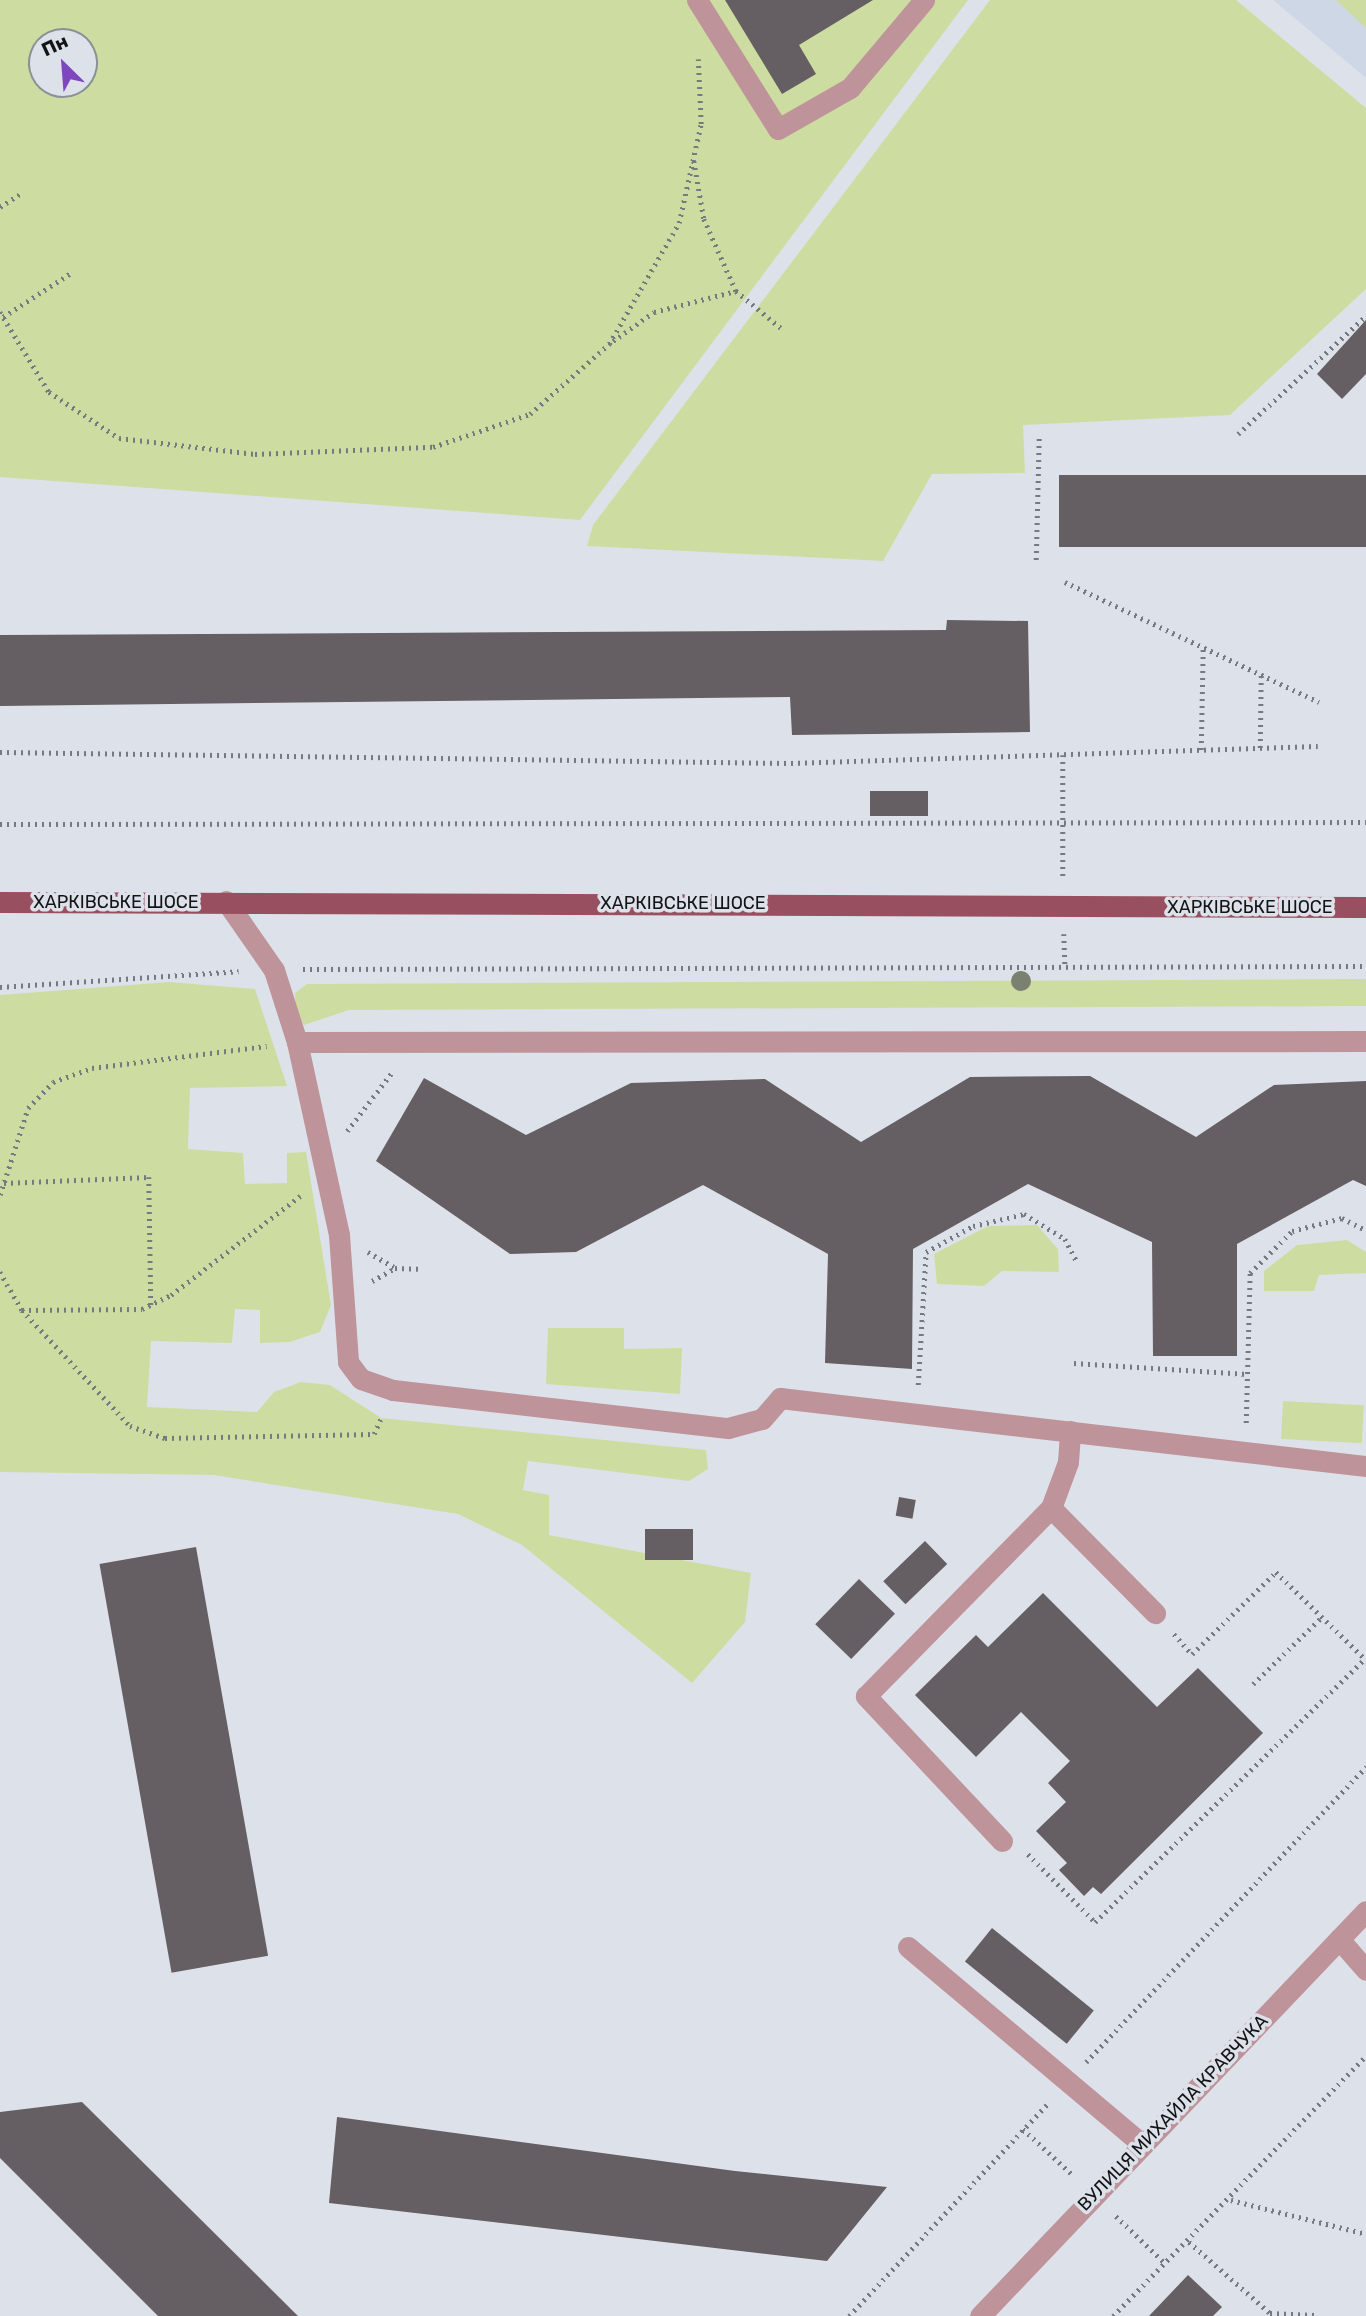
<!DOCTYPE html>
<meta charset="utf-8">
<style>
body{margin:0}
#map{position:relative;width:1366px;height:2316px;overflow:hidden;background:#dde2ea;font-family:Rubik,sans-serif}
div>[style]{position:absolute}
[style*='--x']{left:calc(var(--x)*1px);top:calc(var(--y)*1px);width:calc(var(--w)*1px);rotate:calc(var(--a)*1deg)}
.built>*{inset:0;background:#ced7e6}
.green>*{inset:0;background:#cddda1;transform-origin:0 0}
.building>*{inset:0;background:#655e63;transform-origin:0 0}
.path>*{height:4.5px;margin-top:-2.25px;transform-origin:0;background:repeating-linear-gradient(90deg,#767a7f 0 2px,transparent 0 7px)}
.minor>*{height:21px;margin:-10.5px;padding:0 10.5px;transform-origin:10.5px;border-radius:10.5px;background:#be939a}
.major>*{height:21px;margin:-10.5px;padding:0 10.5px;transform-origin:10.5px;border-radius:10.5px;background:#984f5f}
.trees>*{width:20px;height:20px;margin:-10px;border-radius:50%;background:#7b8170}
span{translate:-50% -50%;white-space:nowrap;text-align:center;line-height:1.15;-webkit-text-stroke:7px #dde2ea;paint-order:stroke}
.street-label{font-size:18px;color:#121416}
.north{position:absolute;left:28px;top:28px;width:70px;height:70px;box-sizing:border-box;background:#dde2ea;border:2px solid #8c9095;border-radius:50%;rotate:335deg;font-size:19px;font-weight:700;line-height:28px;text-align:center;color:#121416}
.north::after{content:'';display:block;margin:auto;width:24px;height:32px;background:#7f47be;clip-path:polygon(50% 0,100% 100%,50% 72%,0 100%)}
</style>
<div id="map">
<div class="built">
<i style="clip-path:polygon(1273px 0,1366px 0,1366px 78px)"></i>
</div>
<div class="green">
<i style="clip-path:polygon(evenodd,0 0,968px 0,580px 520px,0 477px,0 0,42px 42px,84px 42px,84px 84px,42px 84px,42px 42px)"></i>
<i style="clip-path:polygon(990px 0,1236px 0,1366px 108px,1366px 289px,1230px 415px,1023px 425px,1025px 473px,932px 474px,883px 561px,587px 546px,593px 525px)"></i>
<i style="clip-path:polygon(1336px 0,1366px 0,1366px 28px)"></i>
<i style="clip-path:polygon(1366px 979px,1366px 1006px,349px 1010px,304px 1025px,296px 1016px,295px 993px,307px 984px)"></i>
<i style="clip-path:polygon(169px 982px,255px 989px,287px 1086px,190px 1088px,188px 1149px,243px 1153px,245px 1184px,287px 1183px,287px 1153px,306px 1152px,331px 1305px,320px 1332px,290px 1342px,260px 1343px,260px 1310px,235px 1309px,232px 1343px,151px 1341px,147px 1407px,257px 1412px,274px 1392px,301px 1382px,330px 1385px,381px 1418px,706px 1450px,708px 1469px,689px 1481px,528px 1461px,523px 1490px,549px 1495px,549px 1535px,751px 1573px,745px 1622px,692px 1683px,522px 1545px,458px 1514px,214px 1475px,0 1472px,0 995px)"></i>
<i style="clip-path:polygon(1037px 1225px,1058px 1249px,1059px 1272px,1002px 1271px,984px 1286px,937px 1284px,934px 1254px,988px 1226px)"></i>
<i style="clip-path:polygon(1347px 1240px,1366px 1252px,1366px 1273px,1319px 1275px,1314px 1291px,1264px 1291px,1264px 1271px,1297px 1245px)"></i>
<i style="clip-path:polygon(548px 1328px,624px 1328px,624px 1349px,682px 1348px,680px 1394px,546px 1384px)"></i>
<i style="left:1283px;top:1401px;width:81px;height:38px;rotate:3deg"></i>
</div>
<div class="building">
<i style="clip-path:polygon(725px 0,873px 0,799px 45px,816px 74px,782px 94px)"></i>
<i style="clip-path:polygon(1366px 320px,1366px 374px,1342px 399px,1317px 374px)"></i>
<i style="left:1366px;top:475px;width:72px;height:307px;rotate:90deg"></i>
<i style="clip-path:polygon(947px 620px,1028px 621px,1030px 732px,792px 735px,790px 697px,0 706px,0 635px,946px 630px)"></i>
<i style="left:870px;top:791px;width:58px;height:25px"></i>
<i style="clip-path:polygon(1090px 1076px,1196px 1137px,1274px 1085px,1366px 1081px,1366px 1186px,1353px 1180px,1237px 1244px,1237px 1356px,1153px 1356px,1152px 1242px,1028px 1184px,913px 1249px,912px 1369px,825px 1363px,828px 1254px,703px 1185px,576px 1252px,510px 1254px,376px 1161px,424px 1078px,526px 1135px,631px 1083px,765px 1079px,861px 1142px,970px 1077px)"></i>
<i style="left:899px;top:1497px;width:17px;height:19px;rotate:10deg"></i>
<i style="left:645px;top:1529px;width:48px;height:31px"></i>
<i style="left:925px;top:1541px;width:32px;height:58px;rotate:46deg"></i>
<i style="left:196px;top:1547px;width:415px;height:98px;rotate:80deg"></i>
<i style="left:859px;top:1579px;width:50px;height:63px;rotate:44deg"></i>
<i style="clip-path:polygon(1043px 1593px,1157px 1707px,1198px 1668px,1263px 1733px,1101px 1894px,1093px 1887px,1084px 1896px,1059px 1870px,1067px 1863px,1036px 1831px,1066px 1802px,1048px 1783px,1070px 1761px,1021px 1712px,976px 1757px,915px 1695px,976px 1635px,988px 1647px)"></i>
<i style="left:992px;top:1928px;width:131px;height:43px;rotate:39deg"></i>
<i style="clip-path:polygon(82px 2102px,180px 2199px,298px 2316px,158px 2316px,0 2158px,0 2112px)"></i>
<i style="clip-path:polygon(337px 2117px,735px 2171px,887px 2187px,827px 2261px,329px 2203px)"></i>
<i style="clip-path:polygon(1188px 2275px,1222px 2307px,1213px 2316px,1149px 2316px)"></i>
</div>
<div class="path">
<i style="--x:694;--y:161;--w:59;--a:80.2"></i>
<i style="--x:704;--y:219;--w:79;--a:66"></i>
<i style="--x:736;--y:291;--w:58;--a:39.4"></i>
<i style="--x:0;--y:207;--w:27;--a:-33"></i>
<i style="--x:0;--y:312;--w:94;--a:58.5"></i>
<i style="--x:49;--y:392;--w:84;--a:33.3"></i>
<i style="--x:119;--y:438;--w:137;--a:6.7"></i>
<i style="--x:255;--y:454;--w:178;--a:-2.3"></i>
<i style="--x:433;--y:447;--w:102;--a:-18.8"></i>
<i style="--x:530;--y:414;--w:106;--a:-41.5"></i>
<i style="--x:609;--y:344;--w:140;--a:-60"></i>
<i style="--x:679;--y:223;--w:101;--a:-77.5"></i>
<i style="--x:701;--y:124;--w:65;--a:-92.6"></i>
<i style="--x:3;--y:317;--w:81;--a:-32.9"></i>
<i style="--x:613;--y:341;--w:50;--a:-35.3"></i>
<i style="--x:654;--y:312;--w:85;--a:-14.4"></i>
<i style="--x:1238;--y:434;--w:174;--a:-42.7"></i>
<i style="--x:1036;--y:560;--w:122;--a:-88.6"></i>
<i style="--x:1065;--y:582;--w:281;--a:25.3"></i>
<i style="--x:1260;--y:748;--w:73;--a:-89.2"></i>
<i style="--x:1201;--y:750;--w:103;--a:-88.9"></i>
<i style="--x:0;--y:752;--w:791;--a:0.8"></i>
<i style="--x:791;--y:763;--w:527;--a:-1.85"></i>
<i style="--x:1063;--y:755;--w:121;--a:90"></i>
<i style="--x:0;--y:824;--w:1366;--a:-0.08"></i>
<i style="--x:1064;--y:934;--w:31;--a:88"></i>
<i style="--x:303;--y:969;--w:1063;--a:-0.16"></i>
<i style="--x:0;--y:987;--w:239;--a:-3.8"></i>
<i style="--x:347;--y:1131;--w:76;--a:-52.5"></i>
<i style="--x:4;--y:1183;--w:145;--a:-2.4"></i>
<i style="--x:149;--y:1177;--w:128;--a:89.1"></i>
<i style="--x:0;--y:1195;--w:91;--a:-72.2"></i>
<i style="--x:28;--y:1108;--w:36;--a:-46"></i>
<i style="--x:53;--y:1082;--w:41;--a:-19.7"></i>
<i style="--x:92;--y:1068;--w:176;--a:-7.2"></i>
<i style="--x:368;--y:1252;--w:30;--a:30"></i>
<i style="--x:0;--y:1272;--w:44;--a:59.9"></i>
<i style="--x:22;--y:1310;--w:158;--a:47"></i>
<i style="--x:130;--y:1426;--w:37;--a:19"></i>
<i style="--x:165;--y:1438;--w:209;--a:-1.1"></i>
<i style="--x:374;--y:1434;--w:20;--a:-66"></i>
<i style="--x:372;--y:1281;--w:26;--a:-29"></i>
<i style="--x:395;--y:1268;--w:23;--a:2"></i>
<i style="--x:22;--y:1310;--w:120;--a:-0.5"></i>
<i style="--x:142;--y:1309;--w:32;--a:-26"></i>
<i style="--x:171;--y:1295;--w:163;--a:-37.5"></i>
<i style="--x:1074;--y:1363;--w:174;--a:3.6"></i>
<i style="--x:918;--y:1385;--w:133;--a:-86.6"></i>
<i style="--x:926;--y:1252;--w:54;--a:-29"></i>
<i style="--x:973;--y:1226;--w:52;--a:-13.2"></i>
<i style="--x:1024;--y:1214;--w:48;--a:31.4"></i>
<i style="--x:1065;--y:1239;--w:27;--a:62"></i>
<i style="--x:1246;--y:1423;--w:150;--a:-88.5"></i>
<i style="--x:1250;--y:1273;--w:59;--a:-45"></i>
<i style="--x:1292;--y:1231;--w:52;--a:-14.6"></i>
<i style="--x:1342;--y:1218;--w:27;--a:27"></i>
<i style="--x:1174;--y:1634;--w:27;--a:48"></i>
<i style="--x:1192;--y:1654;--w:117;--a:-44.3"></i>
<i style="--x:1276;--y:1572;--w:124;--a:44.3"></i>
<i style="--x:1253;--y:1684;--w:96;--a:-44.2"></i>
<i style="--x:1028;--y:1854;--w:95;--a:45.4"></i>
<i style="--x:1095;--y:1922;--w:378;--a:-44.3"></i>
<i style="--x:1086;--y:2062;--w:407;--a:-46.5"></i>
<i style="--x:1023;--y:2129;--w:69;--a:42.7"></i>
<i style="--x:1231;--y:2200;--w:139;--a:14.1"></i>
<i style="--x:1116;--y:2216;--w:69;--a:43.8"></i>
<i style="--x:1189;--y:2242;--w:108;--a:41.2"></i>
<i style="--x:1270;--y:2313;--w:45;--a:2.5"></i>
<i style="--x:849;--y:2316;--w:293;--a:-46.9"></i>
<i style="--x:1113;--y:2316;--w:363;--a:-45.8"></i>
</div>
<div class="minor">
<i style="--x:697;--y:0;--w:152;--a:57.9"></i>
<i style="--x:778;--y:129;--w:83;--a:-29.7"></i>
<i style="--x:850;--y:88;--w:115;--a:-49.9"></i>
<i style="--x:226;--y:901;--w:84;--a:55.2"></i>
<i style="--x:274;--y:970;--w:76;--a:72.3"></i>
<i style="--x:297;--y:1042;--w:198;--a:77.7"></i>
<i style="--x:339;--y:1235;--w:127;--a:85.9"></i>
<i style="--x:348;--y:1362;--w:21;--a:53"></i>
<i style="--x:361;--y:1379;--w:34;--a:19"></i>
<i style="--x:393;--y:1390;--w:337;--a:6.5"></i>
<i style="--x:728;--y:1428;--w:35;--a:-15"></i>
<i style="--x:762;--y:1419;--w:28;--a:-49"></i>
<i style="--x:780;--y:1398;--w:590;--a:6.62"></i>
<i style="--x:297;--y:1042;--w:1069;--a:-0.05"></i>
<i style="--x:1051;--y:1508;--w:148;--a:45.3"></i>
<i style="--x:1002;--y:1841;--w:199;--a:-133.2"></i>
<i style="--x:866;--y:1696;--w:264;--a:-45.5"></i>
<i style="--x:1051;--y:1508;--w:49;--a:-69.7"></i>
<i style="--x:1068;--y:1462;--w:31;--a:-86"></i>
<i style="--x:1339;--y:1939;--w:41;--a:48.9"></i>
<i style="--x:908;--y:1947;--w:307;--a:40.1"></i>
<i style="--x:980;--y:2316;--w:559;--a:-46.38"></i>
</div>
<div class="major">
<i style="--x:0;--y:902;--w:1366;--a:0.21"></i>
</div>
<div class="trees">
<i style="left:1021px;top:981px"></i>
</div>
<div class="street-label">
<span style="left:116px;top:902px">ХАРКІВСЬКЕ ШОСЕ</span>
<span style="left:683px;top:903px">ХАРКІВСЬКЕ ШОСЕ</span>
<span style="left:1250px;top:907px">ХАРКІВСЬКЕ ШОСЕ</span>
<span style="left:1173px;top:2113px;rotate:-46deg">ВУЛИЦЯ МИХАЙЛА КРАВЧУКА</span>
</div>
<div class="north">Пн</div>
</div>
